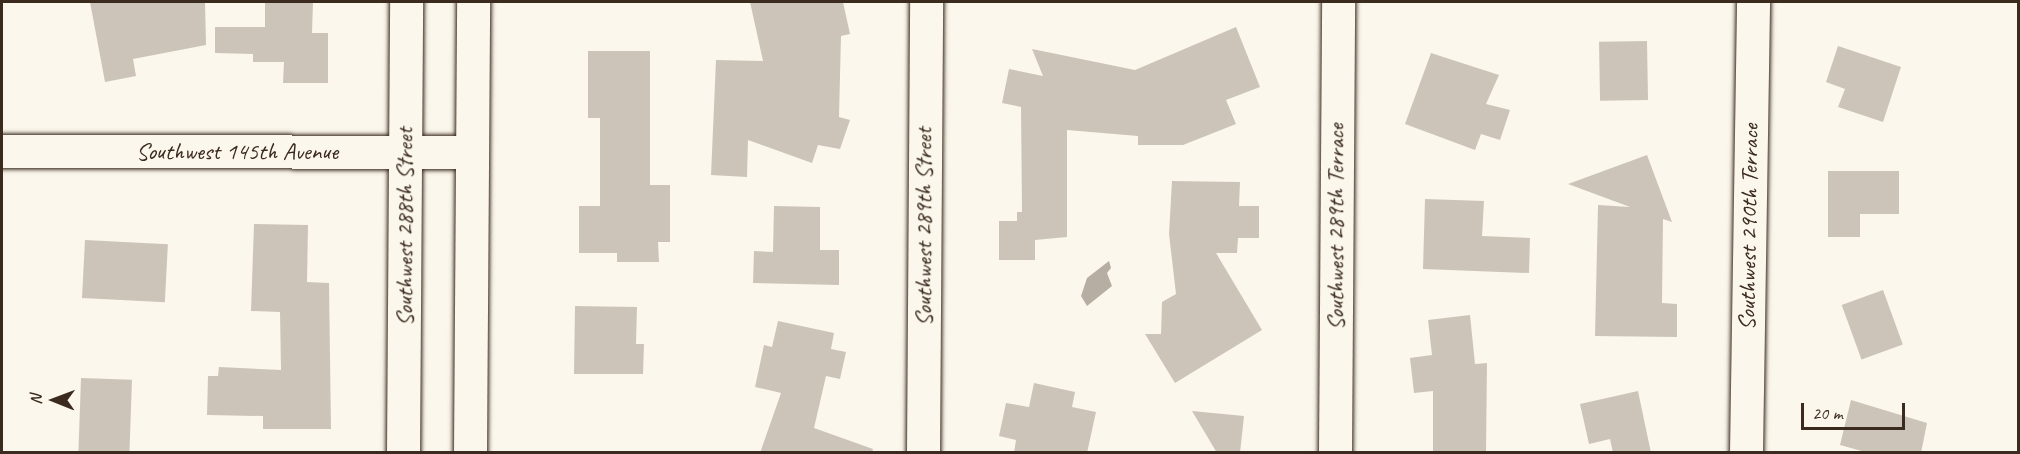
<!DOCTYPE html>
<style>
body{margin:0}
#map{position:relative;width:2020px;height:454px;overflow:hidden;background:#fbf7ec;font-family:Caveat,sans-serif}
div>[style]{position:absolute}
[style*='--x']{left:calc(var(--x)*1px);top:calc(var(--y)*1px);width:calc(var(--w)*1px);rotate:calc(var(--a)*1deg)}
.water>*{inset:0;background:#b6aea2}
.building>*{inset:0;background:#ccc4b9;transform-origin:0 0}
.roads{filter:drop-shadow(0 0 2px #3b2a1e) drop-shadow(0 0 2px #3b2a1e)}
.street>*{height:33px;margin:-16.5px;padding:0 16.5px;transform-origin:16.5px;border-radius:16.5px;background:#fbf7ec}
.secondary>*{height:33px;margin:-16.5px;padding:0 16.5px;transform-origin:16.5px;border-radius:16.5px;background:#fbf7ec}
span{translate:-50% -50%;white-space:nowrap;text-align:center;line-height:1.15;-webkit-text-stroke:4.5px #fbf7ec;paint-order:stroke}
.street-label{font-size:24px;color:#3b2a1e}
.frame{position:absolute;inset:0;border:3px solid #3b2a1e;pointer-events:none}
.north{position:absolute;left:24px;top:370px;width:60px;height:60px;-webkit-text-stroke:4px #fbf7ec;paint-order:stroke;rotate:271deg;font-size:16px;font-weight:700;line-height:24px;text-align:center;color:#3b2a1e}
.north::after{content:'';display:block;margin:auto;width:21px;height:27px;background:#3b2a1e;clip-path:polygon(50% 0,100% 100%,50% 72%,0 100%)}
.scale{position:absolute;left:1801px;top:403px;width:104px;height:27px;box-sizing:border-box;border:3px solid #3b2a1e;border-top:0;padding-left:8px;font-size:18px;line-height:21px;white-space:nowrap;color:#3b2a1e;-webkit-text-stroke:4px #fbf7ec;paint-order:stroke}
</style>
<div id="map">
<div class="water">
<i style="clip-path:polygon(1109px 261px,1111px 268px,1107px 273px,1112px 286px,1087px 306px,1081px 296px,1087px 278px)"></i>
</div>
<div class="building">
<i style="clip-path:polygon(90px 2px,205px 2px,206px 45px,133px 59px,136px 76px,105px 82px)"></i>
<i style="clip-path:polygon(265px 2px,313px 2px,312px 33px,328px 33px,328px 83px,283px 83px,284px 62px,253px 62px,253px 54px,215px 53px,215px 27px,265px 27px)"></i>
<i style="clip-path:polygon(750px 2px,843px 2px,850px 34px,841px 36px,839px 117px,850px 120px,840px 149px,818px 145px,812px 163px,748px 140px,747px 177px,711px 175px,716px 60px,763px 61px)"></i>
<i style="clip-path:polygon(1236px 27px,1260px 87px,1226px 100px,1236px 124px,1183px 145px,1138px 145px,1138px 136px,1067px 130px,1067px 237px,1035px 240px,1035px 260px,999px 260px,999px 221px,1017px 221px,1017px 212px,1022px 212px,1021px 107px,1002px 103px,1009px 69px,1043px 76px,1032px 49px,1135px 70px)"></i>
<i style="left:1647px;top:41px;width:59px;height:48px;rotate:89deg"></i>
<i style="clip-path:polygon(1838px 46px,1901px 67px,1883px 122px,1838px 107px,1845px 89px,1826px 82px)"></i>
<i style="clip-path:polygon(588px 51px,650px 51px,650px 185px,670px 185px,670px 242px,658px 242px,659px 262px,617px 262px,617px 253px,579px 253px,579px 206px,600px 206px,600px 118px,588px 118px)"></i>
<i style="clip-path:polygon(1431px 53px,1499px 75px,1486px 104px,1510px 110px,1500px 140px,1481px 134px,1475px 150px,1405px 124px)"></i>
<i style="clip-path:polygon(1647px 155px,1672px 222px,1663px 219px,1662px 303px,1677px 304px,1677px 337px,1595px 336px,1598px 205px,1630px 207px,1568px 184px)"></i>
<i style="clip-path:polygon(1828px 171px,1899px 171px,1899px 214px,1860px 214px,1860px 237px,1828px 237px)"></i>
<i style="clip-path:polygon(1172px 181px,1240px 182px,1239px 206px,1259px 206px,1259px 238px,1238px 238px,1237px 253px,1216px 253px,1262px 330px,1175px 383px,1145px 334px,1161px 334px,1162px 302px,1176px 294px,1169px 234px)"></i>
<i style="clip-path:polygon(1425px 199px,1484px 201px,1482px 236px,1530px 238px,1529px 273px,1423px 269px)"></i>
<i style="clip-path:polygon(774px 206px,820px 207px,820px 250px,839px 250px,839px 285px,753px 283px,754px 251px,773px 252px)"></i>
<i style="clip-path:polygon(254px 224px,308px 225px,307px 282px,329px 283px,331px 429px,263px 429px,263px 416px,207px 415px,208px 376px,218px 376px,219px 367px,281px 370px,280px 312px,251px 311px)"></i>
<i style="left:85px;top:240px;width:83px;height:58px;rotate:3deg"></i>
<i style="left:1883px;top:290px;width:58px;height:44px;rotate:70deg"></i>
<i style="clip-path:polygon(575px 306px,637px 307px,636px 344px,644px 344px,643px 374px,574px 374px)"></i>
<i style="clip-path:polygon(1470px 315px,1475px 364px,1487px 363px,1486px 453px,1433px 453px,1433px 391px,1414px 393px,1410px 358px,1432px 355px,1428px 320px)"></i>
<i style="clip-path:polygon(778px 321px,834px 333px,831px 349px,846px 352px,840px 379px,826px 376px,814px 428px,873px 449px,872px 453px,760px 453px,781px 393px,755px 387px,764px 345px,772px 347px)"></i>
<i style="left:81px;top:378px;width:51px;height:75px;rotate:2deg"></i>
<i style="clip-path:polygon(1034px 383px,1075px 392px,1072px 407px,1096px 412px,1087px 453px,1014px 453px,1016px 440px,999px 436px,1006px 403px,1029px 407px)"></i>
<i style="clip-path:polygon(1638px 391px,1651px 453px,1613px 453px,1610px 439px,1589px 444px,1580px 404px)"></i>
<i style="clip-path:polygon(1851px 400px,1927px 423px,1921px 453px,1869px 453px,1840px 445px)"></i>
<i style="clip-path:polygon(1192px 411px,1244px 416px,1240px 453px,1217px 453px)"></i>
</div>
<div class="roads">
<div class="street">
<i style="--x:2;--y:151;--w:470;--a:0.1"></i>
<i style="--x:923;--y:452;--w:450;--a:-89.6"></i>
<i style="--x:1335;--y:452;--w:450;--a:-89.6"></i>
<i style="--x:1746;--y:452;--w:450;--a:-89.1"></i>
</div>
<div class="secondary">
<i style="--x:403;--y:452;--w:450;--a:-89.6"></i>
<i style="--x:470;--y:452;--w:450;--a:-89.6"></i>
</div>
</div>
<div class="street-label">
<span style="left:237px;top:152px">Southwest 145th Avenue</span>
<span style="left:405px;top:227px;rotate:-90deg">Southwest 288th Street</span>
<span style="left:924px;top:227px;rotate:-90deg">Southwest 289th Street</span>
<span style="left:1336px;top:227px;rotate:-90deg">Southwest 289th Terrace</span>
<span style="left:1749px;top:227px;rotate:-89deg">Southwest 290th Terrace</span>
</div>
<div class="frame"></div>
<div class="north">N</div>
<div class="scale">20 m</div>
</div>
